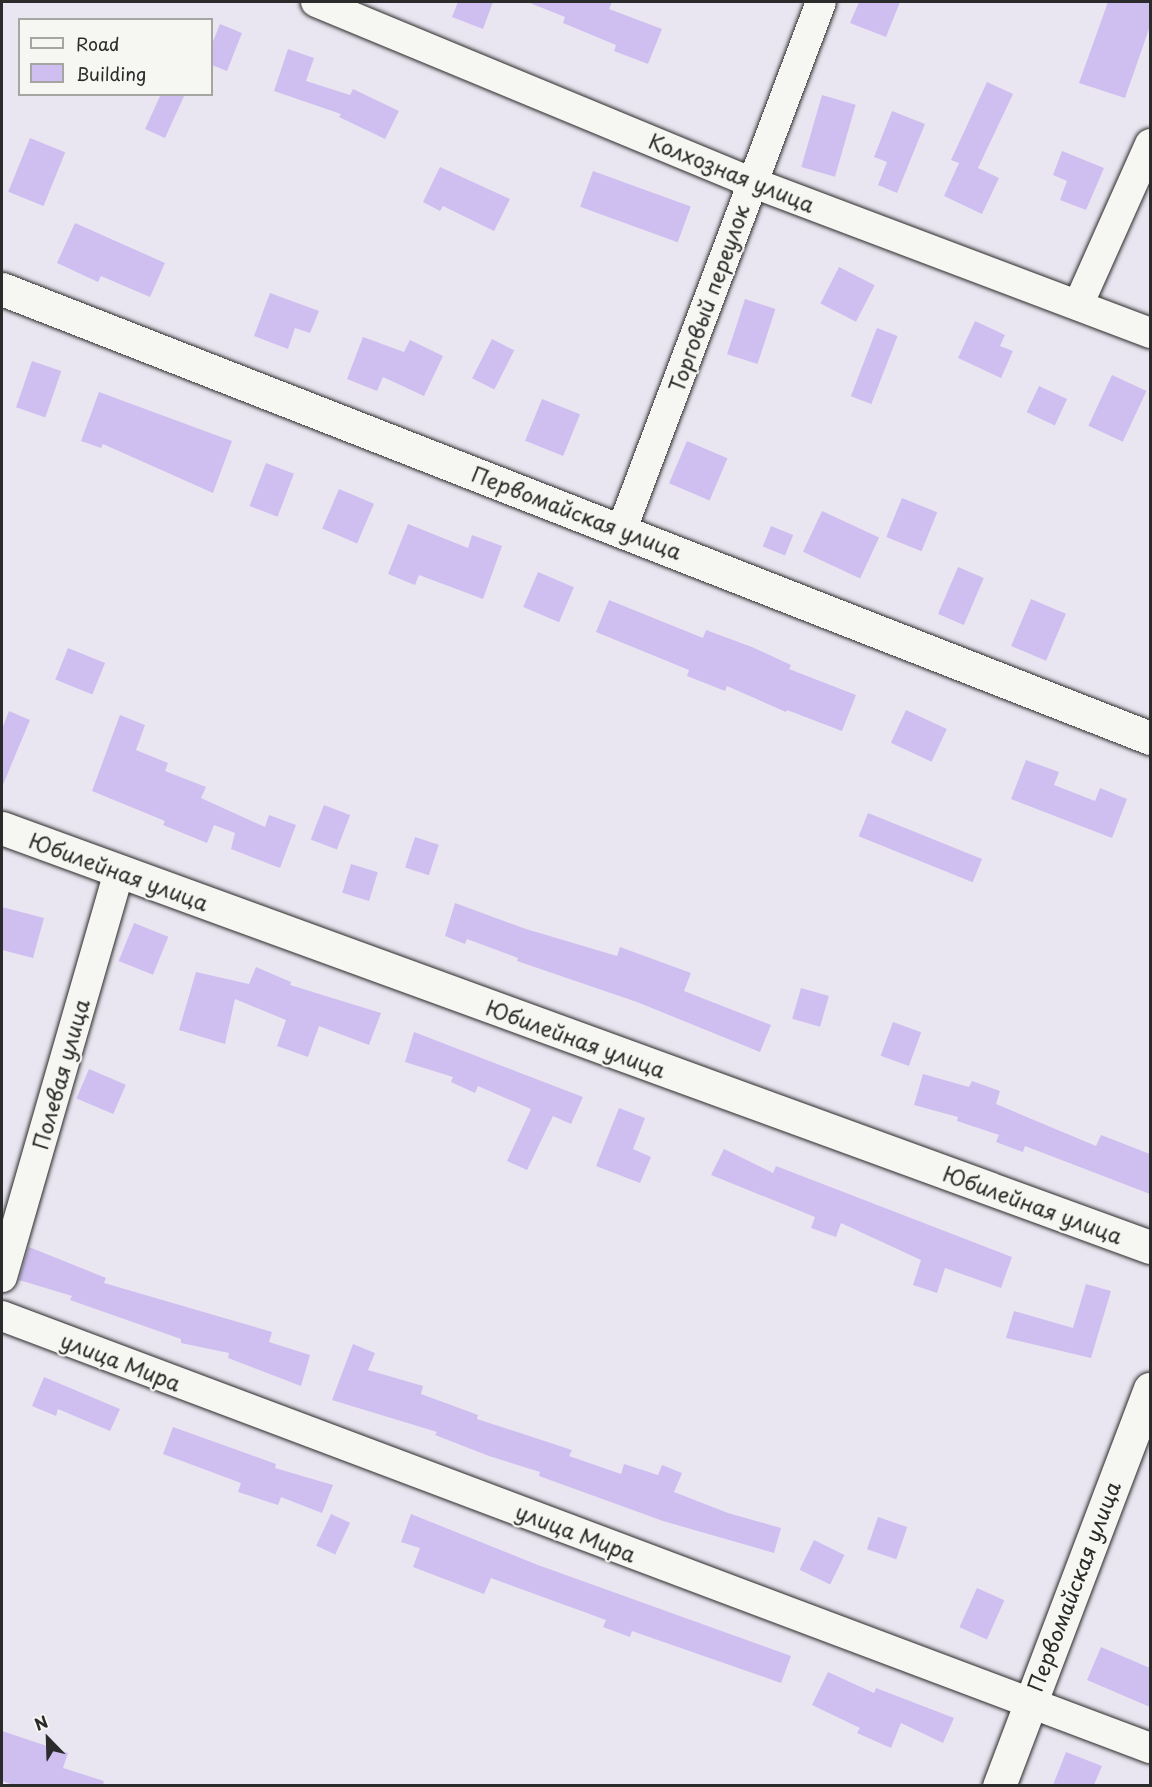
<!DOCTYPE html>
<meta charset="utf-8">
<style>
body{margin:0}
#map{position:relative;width:1152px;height:1787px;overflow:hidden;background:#eae6f1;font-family:"Playpen Sans",sans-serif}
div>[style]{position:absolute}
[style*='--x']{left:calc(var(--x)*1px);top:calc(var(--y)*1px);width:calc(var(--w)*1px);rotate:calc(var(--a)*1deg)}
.building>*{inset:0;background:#cebff0;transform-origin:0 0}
.roads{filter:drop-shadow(0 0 2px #2b2b2b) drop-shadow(0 0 2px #2b2b2b)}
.street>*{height:30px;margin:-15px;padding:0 15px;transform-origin:15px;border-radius:15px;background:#f6f6f2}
.secondary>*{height:33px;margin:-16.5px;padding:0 16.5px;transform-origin:16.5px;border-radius:16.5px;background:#f6f6f2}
span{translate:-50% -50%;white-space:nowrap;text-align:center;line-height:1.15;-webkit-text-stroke:4.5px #f6f6f2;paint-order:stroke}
.street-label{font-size:21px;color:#2b2b2b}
.frame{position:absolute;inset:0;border:3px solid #2b2b2b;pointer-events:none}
.legend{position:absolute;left:18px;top:18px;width:195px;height:78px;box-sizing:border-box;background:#f6f6f2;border:2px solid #a5a5a2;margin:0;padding:8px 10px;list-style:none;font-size:18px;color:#2b2b2b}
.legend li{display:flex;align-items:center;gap:12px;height:30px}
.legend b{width:30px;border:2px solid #a5a5a2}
.north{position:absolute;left:18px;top:1709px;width:60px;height:60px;-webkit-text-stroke:4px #f6f6f2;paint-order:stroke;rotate:337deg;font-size:16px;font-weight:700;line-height:24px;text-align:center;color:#2b2b2b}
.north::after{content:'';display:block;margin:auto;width:21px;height:27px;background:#2b2b2b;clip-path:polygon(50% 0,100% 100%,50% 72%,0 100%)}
</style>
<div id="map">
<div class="building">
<i style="clip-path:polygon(458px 2px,493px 2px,483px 29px,452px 17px)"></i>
<i style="clip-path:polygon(612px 2px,609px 9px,662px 29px,648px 64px,614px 51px,616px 45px,563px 23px,565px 17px,530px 3px)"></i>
<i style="clip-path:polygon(859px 2px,900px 2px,886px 37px,850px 23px)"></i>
<i style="clip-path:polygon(1108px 2px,1150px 2px,1150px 26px,1125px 98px,1079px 83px)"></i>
<i style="clip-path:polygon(220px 24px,242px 33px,227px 71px,212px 65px,212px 44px)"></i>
<i style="clip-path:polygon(288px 49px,314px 58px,306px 81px,350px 95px,353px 89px,399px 111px,385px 139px,339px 117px,341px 114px,274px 91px)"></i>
<i style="clip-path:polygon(987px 82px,1013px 94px,978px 168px,999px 178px,982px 214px,944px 196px,959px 163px,951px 160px)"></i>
<i style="clip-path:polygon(161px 94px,185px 94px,165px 138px,145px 129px)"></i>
<i style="left:822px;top:95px;width:35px;height:75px;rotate:16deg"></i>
<i style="clip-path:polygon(892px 111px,925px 124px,897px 193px,878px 185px,887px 162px,874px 157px)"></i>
<i style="left:30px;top:138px;width:38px;height:58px;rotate:22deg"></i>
<i style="clip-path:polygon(1062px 151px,1104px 168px,1086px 210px,1060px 200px,1067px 181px,1053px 175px)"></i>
<i style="clip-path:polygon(440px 167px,510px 199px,494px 231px,443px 206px,440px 211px,423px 202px)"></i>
<i style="left:593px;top:171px;width:104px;height:38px;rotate:20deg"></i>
<i style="clip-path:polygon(75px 223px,165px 263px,150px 297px,101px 276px,98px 282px,57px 263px)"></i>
<i style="left:839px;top:267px;width:40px;height:41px;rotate:27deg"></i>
<i style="clip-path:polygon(270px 293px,319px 311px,310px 333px,295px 328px,288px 349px,254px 336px)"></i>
<i style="left:745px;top:299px;width:32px;height:58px;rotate:18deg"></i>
<i style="clip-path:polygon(975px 321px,1005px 335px,1000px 346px,1013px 351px,1001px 378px,958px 358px)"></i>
<i style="left:877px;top:328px;width:22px;height:73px;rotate:21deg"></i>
<i style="clip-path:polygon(363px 337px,404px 352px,410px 340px,443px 356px,424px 396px,383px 377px,377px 391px,347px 379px)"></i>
<i style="left:492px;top:339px;width:25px;height:44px;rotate:27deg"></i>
<i style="left:32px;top:361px;width:31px;height:49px;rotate:19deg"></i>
<i style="left:1112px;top:375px;width:38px;height:56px;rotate:25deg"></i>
<i style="left:1039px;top:386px;width:31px;height:29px;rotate:25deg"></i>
<i style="clip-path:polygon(99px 392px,232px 441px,213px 493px,103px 444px,101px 448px,81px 441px)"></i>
<i style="left:542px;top:399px;width:41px;height:45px;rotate:22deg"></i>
<i style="left:687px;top:441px;width:44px;height:46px;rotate:23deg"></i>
<i style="left:266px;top:463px;width:30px;height:46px;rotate:21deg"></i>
<i style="left:339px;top:489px;width:38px;height:43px;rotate:23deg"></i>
<i style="left:902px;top:498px;width:38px;height:42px;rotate:22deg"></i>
<i style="left:822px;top:511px;width:63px;height:45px;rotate:25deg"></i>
<i style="clip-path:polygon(408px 524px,468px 548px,472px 535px,502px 546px,483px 599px,419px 575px,415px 585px,388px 574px)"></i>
<i style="left:771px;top:526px;width:24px;height:22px;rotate:22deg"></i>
<i style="left:958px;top:567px;width:28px;height:51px;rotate:23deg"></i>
<i style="left:538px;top:572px;width:39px;height:38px;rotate:23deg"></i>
<i style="left:1031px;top:599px;width:38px;height:51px;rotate:23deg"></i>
<i style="clip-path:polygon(609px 600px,703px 638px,706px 630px,752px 647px,791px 665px,789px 669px,856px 695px,842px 731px,787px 710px,786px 712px,727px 686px,725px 691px,687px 676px,689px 670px,596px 632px)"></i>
<i style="left:68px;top:648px;width:40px;height:34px;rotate:22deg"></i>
<i style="left:906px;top:710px;width:45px;height:36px;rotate:25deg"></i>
<i style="clip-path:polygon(9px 711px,30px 720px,2px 787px,2px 729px)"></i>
<i style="clip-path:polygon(120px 715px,145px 725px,136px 750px,168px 763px,165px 771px,206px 787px,201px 798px,265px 827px,269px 815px,296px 825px,280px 868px,231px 849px,235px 833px,214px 825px,207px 843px,163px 825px,165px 821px,92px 791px)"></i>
<i style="clip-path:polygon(1026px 760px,1059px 772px,1054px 785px,1095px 801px,1100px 788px,1127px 799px,1112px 838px,1011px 799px)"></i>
<i style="left:324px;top:805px;width:28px;height:37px;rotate:21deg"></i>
<i style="left:868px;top:813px;width:123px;height:25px;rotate:22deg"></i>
<i style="left:415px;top:837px;width:25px;height:32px;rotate:18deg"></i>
<i style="left:351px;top:864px;width:28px;height:30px;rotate:17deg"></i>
<i style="clip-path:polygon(455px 903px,526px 929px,617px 956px,620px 947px,691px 973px,684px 991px,771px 1025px,760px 1052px,637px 1002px,517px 961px,518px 958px,467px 939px,465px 944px,445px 936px)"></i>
<i style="clip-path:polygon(2px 907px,44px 918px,33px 958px,2px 950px)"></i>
<i style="left:134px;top:923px;width:37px;height:41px;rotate:22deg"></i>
<i style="clip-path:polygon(256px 967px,291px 982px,290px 985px,381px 1013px,369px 1045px,319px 1026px,308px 1057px,277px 1046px,286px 1020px,235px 999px,225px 1044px,179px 1030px,196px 972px,249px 984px)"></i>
<i style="left:801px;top:988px;width:29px;height:32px;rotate:16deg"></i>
<i style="left:893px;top:1022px;width:30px;height:36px;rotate:20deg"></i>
<i style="clip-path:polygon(414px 1032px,583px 1097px,571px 1124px,553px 1116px,527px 1170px,507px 1161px,531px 1109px,478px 1086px,475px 1093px,451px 1082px,453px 1077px,405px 1062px)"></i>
<i style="left:89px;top:1069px;width:40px;height:32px;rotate:23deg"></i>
<i style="clip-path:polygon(923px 1074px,969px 1087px,972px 1081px,1000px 1091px,996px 1104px,1096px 1146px,1101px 1135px,1150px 1154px,1150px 1194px,1025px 1146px,1023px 1152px,996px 1142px,999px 1135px,957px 1121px,958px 1117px,914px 1105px)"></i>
<i style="clip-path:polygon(619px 1108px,645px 1118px,633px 1149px,651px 1157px,640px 1183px,596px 1166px)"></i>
<i style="clip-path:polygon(724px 1149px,773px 1173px,776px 1166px,1012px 1257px,1001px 1288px,945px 1268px,937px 1293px,913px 1285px,921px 1260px,841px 1223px,836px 1237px,811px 1228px,815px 1217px,711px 1175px)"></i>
<i style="clip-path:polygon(29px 1247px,106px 1278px,104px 1283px,272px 1332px,269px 1342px,310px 1355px,301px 1386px,228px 1358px,229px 1353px,181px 1343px,181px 1339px,70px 1300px,72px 1296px,19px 1280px)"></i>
<i style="clip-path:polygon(1086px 1284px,1111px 1291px,1091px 1358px,1006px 1338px,1014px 1311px,1073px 1328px)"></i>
<i style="clip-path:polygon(353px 1344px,375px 1353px,368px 1370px,423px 1386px,421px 1394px,478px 1415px,477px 1419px,572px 1450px,569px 1456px,621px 1474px,624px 1464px,658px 1475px,662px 1465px,682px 1473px,674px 1492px,728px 1513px,781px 1528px,774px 1553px,663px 1521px,539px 1476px,540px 1472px,489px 1456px,435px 1435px,437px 1432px,332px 1400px)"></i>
<i style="clip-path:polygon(44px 1377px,120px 1409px,110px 1431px,58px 1409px,56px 1416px,32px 1406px)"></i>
<i style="clip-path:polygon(173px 1427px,276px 1464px,275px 1468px,333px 1485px,322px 1513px,281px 1497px,278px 1505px,238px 1492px,241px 1483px,163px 1454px)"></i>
<i style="left:331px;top:1514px;width:21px;height:35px;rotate:25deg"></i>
<i style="clip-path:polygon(411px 1514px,538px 1565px,791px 1656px,781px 1683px,632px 1631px,630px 1637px,603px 1627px,606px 1620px,491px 1578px,484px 1594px,413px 1567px,420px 1548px,401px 1542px)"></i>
<i style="left:878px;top:1517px;width:31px;height:34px;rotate:19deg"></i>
<i style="left:814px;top:1540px;width:34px;height:33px;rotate:26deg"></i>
<i style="left:977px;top:1588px;width:30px;height:43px;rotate:24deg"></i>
<i style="clip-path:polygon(1101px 1647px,1150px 1668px,1150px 1707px,1087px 1680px)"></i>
<i style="clip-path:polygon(828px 1672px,874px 1693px,876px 1688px,954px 1718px,943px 1743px,901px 1723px,891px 1748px,857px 1733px,860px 1728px,812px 1705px)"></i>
<i style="clip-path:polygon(2px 1731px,68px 1753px,63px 1768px,104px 1781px,103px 1785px,13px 1785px,2px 1781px)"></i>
<i style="clip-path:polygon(1066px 1752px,1102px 1766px,1094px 1785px,1053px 1785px)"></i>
</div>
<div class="roads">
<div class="street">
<i style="--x:316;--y:2;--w:471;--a:22.5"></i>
<i style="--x:751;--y:182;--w:427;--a:20.7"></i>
<i style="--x:1079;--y:303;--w:174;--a:-65.9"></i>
<i style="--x:622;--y:529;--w:563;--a:-69.31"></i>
<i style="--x:2;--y:1277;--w:423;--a:-73.9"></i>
<i style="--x:2;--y:1316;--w:1227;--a:20.62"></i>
</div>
<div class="secondary">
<i style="--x:2;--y:289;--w:1233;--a:21.36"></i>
<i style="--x:2;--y:828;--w:1222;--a:20.05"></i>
<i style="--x:999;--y:1786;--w:425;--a:-69.2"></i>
</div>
</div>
<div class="street-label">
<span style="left:732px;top:172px;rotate:22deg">Колхозная улица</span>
<span style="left:708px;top:298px;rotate:-70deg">Торговый переулок</span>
<span style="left:577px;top:512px;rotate:21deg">Первомайская улица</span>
<span style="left:119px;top:871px;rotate:20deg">Юбилейная улица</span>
<span style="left:576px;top:1038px;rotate:20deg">Юбилейная улица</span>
<span style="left:60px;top:1074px;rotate:-74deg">Полевая улица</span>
<span style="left:1033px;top:1204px;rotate:20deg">Юбилейная улица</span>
<span style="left:121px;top:1361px;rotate:21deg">улица Мира</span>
<span style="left:576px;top:1532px;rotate:21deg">улица Мира</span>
<span style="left:1073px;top:1586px;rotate:-69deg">Первомайская улица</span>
</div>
<div class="frame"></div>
<ul class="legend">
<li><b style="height:8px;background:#f6f6f2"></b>Road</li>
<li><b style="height:16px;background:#cebff0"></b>Building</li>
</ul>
<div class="north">N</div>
</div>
